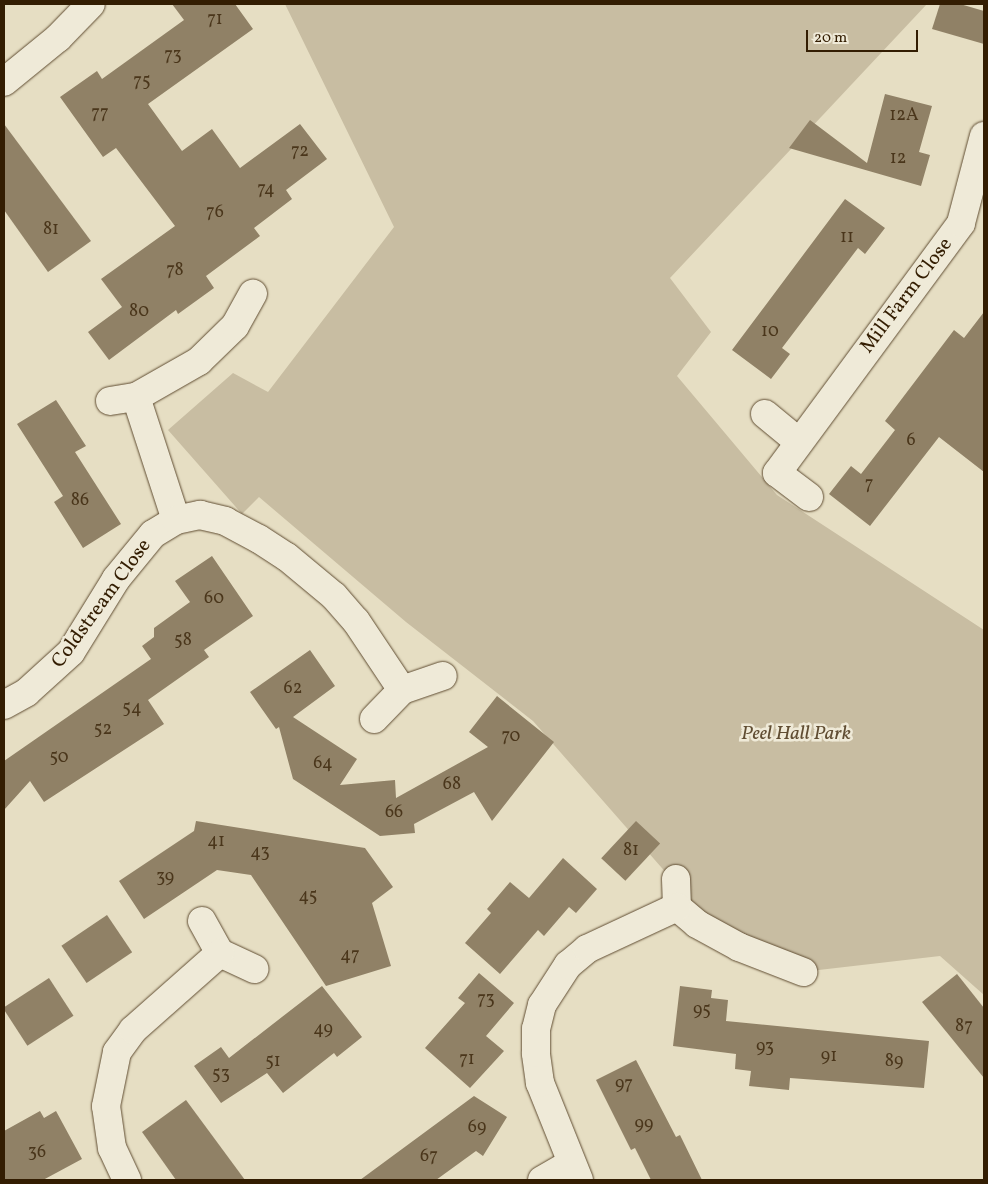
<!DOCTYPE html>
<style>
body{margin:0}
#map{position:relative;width:988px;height:1184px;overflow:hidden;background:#e6dec3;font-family:Vollkorn,serif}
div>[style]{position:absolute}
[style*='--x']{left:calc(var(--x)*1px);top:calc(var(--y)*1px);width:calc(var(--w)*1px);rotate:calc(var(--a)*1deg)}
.green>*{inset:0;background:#c8bda2}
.building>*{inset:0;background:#908166;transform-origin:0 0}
.roads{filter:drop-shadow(0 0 1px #604d32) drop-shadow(0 0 1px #604d32)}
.minor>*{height:28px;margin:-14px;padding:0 14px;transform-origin:14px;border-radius:14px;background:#efead8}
span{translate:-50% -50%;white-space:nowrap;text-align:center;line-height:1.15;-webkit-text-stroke:5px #efead8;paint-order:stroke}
.number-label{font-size:18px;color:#4a361b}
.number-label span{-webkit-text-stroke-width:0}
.street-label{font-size:20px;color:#331d02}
.park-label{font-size:20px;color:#604d32;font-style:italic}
.frame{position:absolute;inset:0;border:5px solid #331d02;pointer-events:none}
.scale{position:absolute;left:806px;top:30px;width:112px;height:22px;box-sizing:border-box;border:2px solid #331d02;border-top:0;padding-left:6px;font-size:15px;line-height:18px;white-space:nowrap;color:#331d02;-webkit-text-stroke:4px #efead8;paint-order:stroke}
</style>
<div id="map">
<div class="green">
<i style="clip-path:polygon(285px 4px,927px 4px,670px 278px,711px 332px,677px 376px,777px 495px,984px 630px,984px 995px,940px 956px,810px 971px,718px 932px,533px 721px,406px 622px,259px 497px,242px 514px,168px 430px,233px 373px,268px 392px,394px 227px)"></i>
</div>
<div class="building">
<i style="clip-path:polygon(172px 4px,235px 4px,253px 29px,148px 104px,182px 151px,212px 129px,240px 168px,300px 124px,327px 159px,286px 190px,292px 199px,254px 228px,260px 236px,206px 276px,214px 288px,178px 314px,176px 310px,109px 360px,88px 332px,122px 307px,101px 279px,175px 226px,116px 148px,103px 157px,60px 97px,97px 71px,102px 79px,184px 20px)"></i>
<i style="clip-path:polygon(940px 4px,960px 4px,984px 11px,984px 44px,932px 29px)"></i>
<i style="clip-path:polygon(885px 94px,932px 106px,919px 152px,930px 155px,921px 186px,789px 148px,810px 120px,867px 163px)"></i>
<i style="clip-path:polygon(4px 124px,91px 241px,48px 272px,4px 210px)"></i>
<i style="clip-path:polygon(845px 199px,885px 228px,865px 254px,858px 248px,782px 348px,790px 354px,771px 379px,732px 350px)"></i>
<i style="clip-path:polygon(984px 312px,984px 472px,939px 437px,870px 526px,829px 494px,851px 466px,861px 474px,895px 430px,885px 421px,954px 330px,964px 338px)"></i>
<i style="clip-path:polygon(56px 400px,86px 446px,75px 452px,121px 524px,83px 548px,54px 502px,63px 496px,17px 424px)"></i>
<i style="clip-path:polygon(212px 556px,253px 616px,204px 650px,209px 657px,148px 700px,164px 724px,44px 802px,30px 781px,4px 810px,4px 761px,151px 659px,142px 646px,154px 637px,154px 628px,190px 602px,175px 581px)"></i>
<i style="clip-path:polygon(310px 650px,335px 686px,293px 717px,357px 759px,340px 785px,395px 780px,396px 798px,488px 747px,469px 732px,497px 696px,554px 742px,492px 821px,474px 792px,414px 824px,415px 833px,380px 836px,293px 779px,279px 727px,276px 729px,250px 692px)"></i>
<i style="clip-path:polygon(196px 821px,365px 848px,393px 887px,372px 903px,391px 966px,326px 986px,251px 875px,217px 870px,144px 919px,119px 881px,194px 831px)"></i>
<i style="left:636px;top:821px;width:33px;height:51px;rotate:43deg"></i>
<i style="clip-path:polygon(563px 858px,597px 889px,576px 913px,569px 907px,544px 936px,538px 930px,500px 974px,465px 943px,491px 913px,487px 909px,510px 882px,529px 898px)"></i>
<i style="left:107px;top:915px;width:45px;height:55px;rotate:56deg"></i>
<i style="clip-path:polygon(479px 973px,514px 1003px,486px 1036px,504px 1051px,470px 1088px,425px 1048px,465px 1003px,458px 998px)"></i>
<i style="clip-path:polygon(957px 974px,984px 1008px,984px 1078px,922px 1002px)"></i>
<i style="left:49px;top:978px;width:45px;height:55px;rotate:57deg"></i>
<i style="clip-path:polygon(322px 986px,362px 1037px,337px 1057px,334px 1053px,283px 1093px,267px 1073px,221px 1103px,194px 1066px,221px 1047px,229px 1058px)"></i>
<i style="clip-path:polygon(680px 986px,712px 990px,711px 998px,728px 1000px,726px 1021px,929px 1041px,924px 1088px,790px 1078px,789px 1090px,749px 1086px,751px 1071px,735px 1069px,736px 1054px,673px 1046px)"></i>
<i style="clip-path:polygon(636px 1060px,676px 1137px,680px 1135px,702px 1180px,651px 1180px,635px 1148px,631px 1150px,596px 1080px)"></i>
<i style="clip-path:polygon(474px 1096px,507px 1117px,483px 1156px,476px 1151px,436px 1180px,360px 1180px)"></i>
<i style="clip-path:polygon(186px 1100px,245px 1180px,176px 1180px,142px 1132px)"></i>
<i style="clip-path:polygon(40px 1111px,44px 1118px,56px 1111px,82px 1159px,43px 1180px,4px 1180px,4px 1131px)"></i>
</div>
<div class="roads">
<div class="minor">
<i style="--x:4;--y:82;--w:70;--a:-39.2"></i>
<i style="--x:58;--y:38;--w:47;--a:-45.9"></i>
<i style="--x:136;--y:397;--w:129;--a:72"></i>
<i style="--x:110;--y:401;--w:26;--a:-9"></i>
<i style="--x:136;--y:397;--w:73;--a:-29.7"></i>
<i style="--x:199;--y:361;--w:50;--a:-44.2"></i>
<i style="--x:235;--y:326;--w:37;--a:-61"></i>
<i style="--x:765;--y:414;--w:44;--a:39.5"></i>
<i style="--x:809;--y:497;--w:40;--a:-143"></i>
<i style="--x:777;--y:473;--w:310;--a:-53.6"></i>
<i style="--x:961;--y:223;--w:90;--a:-75.2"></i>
<i style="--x:4;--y:705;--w:26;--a:-29"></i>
<i style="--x:27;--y:692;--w:59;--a:-42.3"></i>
<i style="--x:71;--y:652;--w:86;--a:-58.3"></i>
<i style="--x:116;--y:579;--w:58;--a:-50.6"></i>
<i style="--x:153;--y:534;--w:27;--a:-31"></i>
<i style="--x:176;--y:520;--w:25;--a:-12"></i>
<i style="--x:200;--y:515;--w:26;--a:13"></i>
<i style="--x:225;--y:521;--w:38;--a:28"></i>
<i style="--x:259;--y:539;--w:33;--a:33"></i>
<i style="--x:287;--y:557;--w:61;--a:39.7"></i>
<i style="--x:334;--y:596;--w:33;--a:49"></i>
<i style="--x:356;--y:621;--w:83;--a:56.3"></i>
<i style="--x:374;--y:719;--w:40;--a:-46"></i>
<i style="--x:402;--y:690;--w:43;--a:-18.9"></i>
<i style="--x:676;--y:879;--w:28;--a:88"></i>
<i style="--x:677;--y:907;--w:26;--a:40"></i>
<i style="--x:697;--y:924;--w:48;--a:28.7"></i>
<i style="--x:739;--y:947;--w:69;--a:21.3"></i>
<i style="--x:202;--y:921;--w:37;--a:61"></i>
<i style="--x:220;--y:953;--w:38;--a:25"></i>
<i style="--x:127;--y:1180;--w:35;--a:-115"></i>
<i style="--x:112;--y:1148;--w:42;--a:-98.1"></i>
<i style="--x:106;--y:1106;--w:55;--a:-78.5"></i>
<i style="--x:117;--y:1052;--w:27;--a:-54"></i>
<i style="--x:133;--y:1030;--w:116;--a:-41.5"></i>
<i style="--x:542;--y:1180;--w:32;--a:-30"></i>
<i style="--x:579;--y:1180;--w:105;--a:-111.9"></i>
<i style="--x:540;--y:1083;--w:30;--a:-98"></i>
<i style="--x:536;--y:1053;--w:24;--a:-90"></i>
<i style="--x:536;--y:1029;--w:25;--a:-76"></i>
<i style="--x:542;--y:1005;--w:48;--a:-57"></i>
<i style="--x:568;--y:965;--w:25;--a:-40"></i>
<i style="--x:587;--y:949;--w:99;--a:-25"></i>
</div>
</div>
<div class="number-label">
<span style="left:215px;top:20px">71</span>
<span style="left:173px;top:56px">73</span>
<span style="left:142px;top:82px">75</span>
<span style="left:100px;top:114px">77</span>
<span style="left:904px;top:116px">12A</span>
<span style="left:300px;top:152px">72</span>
<span style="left:898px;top:159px">12</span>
<span style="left:266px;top:190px">74</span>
<span style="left:215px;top:213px">76</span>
<span style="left:51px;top:230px">81</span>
<span style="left:847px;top:238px">11</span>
<span style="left:175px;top:271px">78</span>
<span style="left:139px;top:312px">80</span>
<span style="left:770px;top:332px">10</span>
<span style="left:911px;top:441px">6</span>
<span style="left:869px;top:485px">7</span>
<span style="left:80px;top:501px">86</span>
<span style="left:214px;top:599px">60</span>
<span style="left:183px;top:641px">58</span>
<span style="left:293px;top:689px">62</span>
<span style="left:132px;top:709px">54</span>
<span style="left:103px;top:730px">52</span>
<span style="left:511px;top:737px">70</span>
<span style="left:59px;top:758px">50</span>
<span style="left:323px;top:764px">64</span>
<span style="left:452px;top:785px">68</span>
<span style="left:394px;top:813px">66</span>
<span style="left:216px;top:842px">41</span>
<span style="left:631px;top:851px">81</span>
<span style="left:260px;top:853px">43</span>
<span style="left:165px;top:878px">39</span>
<span style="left:308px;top:897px">45</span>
<span style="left:350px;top:956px">47</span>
<span style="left:486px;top:1000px">73</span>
<span style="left:702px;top:1011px">95</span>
<span style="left:964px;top:1027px">87</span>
<span style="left:323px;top:1030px">49</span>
<span style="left:765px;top:1048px">93</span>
<span style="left:829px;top:1057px">91</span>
<span style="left:467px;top:1060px">71</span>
<span style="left:273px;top:1062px">51</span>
<span style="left:894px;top:1062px">89</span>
<span style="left:221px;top:1075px">53</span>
<span style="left:624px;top:1085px">97</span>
<span style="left:644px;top:1125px">99</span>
<span style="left:477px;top:1128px">69</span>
<span style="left:37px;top:1153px">36</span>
<span style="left:429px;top:1157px">67</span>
</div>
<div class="street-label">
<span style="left:907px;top:296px;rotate:-53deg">Mill Farm Close</span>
<span style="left:102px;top:604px;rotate:-54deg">Coldstream Close</span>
</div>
<div class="park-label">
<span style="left:796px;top:734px">Peel Hall Park</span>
</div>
<div class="frame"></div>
<div class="scale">20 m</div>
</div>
